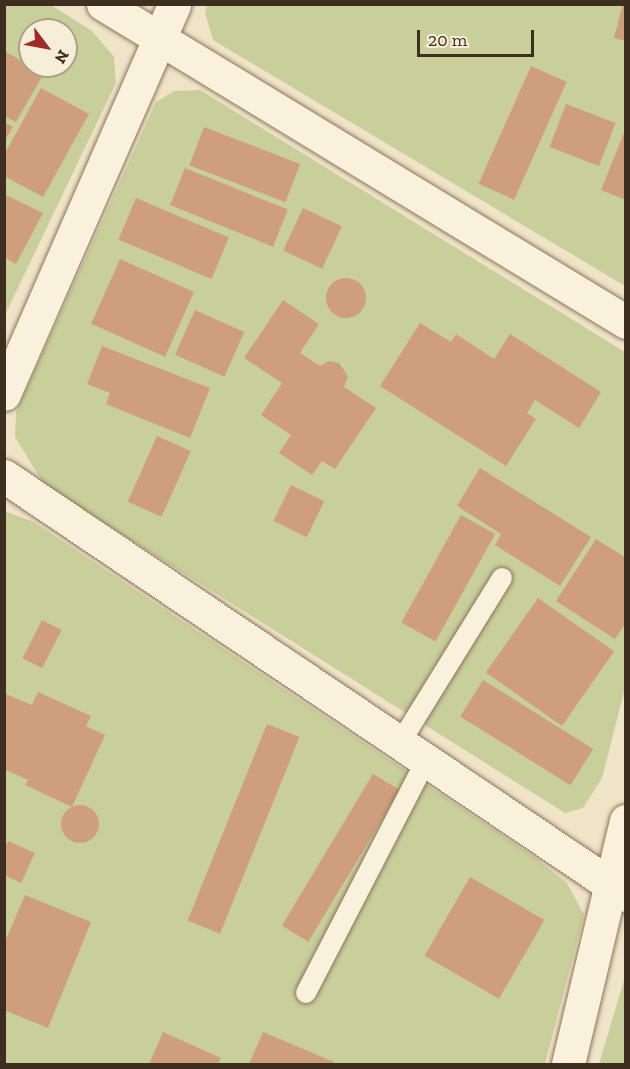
<!DOCTYPE html>
<style>
body{margin:0}
#map{position:relative;width:630px;height:1069px;overflow:hidden;background:#f0e4c8;font-family:"Zilla Slab",serif}
div>[style]{position:absolute}
[style*='--x']{left:calc(var(--x)*1px);top:calc(var(--y)*1px);width:calc(var(--w)*1px);rotate:calc(var(--a)*1deg)}
.green>*{inset:0;background:#c9cf9b}
.building>*{inset:0;background:#cf9f7d;transform-origin:0 0}
.round{border-radius:50%}
.roads{filter:drop-shadow(0 0 2px #8d765c) drop-shadow(0 0 2px #8d765c)}
.lane>*{height:20px;margin:-10px;padding:0 10px;transform-origin:10px;border-radius:10px;background:#faf1dc}
.street>*{height:33px;margin:-16.5px;padding:0 16.5px;transform-origin:16.5px;border-radius:16.5px;background:#faf1dc}
span{translate:-50% -50%;white-space:nowrap;text-align:center;line-height:1.15;-webkit-text-stroke:4.5px #f7eed8;paint-order:stroke}
.frame{position:absolute;inset:0;border:6px solid #3d2e20;pointer-events:none}
.north{position:absolute;left:18px;top:18px;width:60px;height:60px;box-sizing:border-box;background:#f7eed8;border:2px solid #ada18e;border-radius:50%;rotate:122deg;font-size:16px;font-weight:700;line-height:24px;text-align:center;color:#3d2e20}
.north::after{content:'';display:block;margin:auto;width:21px;height:27px;background:#9e2a2b;clip-path:polygon(50% 0,100% 100%,50% 72%,0 100%)}
.scale{position:absolute;left:417px;top:30px;width:117px;height:27px;box-sizing:border-box;border:3px solid #3d2e20;border-top:0;padding-left:8px;font-size:18px;line-height:21px;white-space:nowrap;color:#3d2e20;-webkit-text-stroke:4px #f7eed8;paint-order:stroke}
</style>
<div id="map">
<div class="green">
<i style="clip-path:polygon(207px 4px,625px 5px,625px 286px,213px 40px,205px 13px)"></i>
<i style="clip-path:polygon(evenodd,5px 5px,51px 5px,92px 31px,114px 57px,116px 83px,5px 315px,5px 5px,30px 30px,66px 30px,66px 66px,30px 66px,30px 30px)"></i>
<i style="clip-path:polygon(200px 90px,625px 352px,625px 688px,602px 778px,583px 808px,565px 813px,45px 486px,15px 437px,16px 412px,156px 102px,174px 91px)"></i>
<i style="clip-path:polygon(4px 511px,34px 522px,533px 856px,567px 883px,584px 915px,545px 1064px,5px 1064px)"></i>
<i style="clip-path:polygon(625px 977px,625px 1064px,599px 1064px)"></i>
</div>
<div class="building">
<i style="clip-path:polygon(623px 4px,626px 4px,626px 41px,614px 38px)"></i>
<i style="clip-path:polygon(4px 51px,44px 73px,16px 122px,4px 116px)"></i>
<i style="left:531px;top:66px;width:39px;height:129px;rotate:24deg"></i>
<i style="clip-path:polygon(41px 88px,89px 114px,43px 197px,4px 176px,4px 155px)"></i>
<i style="left:566px;top:104px;width:53px;height:46px;rotate:21deg"></i>
<i style="clip-path:polygon(4px 122px,13px 127px,4px 142px)"></i>
<i style="left:204px;top:127px;width:103px;height:41px;rotate:21deg"></i>
<i style="clip-path:polygon(625px 130px,626px 130px,626px 200px,601px 190px)"></i>
<i style="left:185px;top:168px;width:111px;height:40px;rotate:22deg"></i>
<i style="clip-path:polygon(4px 194px,43px 213px,16px 264px,4px 257px)"></i>
<i style="left:136px;top:198px;width:101px;height:45px;rotate:23deg"></i>
<i style="left:303px;top:208px;width:43px;height:47px;rotate:25deg"></i>
<i style="left:120px;top:259px;width:81px;height:71px;rotate:24deg"></i>
<i class="round" style="left:326px;top:278px;width:40px;height:40px"></i>
<i style="clip-path:polygon(283px 300px,319px 324px,300px 353px,320px 366px,329px 361px,339px 363px,348px 376px,344px 387px,376px 408px,335px 469px,322px 461px,312px 475px,279px 453px,291px 435px,261px 415px,282px 383px,244px 358px)"></i>
<i style="left:195px;top:310px;width:54px;height:49px;rotate:24deg"></i>
<i style="clip-path:polygon(420px 323px,451px 342px,456px 334px,494px 359px,510px 334px,601px 392px,579px 428px,535px 400px,527px 413px,536px 419px,506px 466px,380px 386px)"></i>
<i style="clip-path:polygon(102px 346px,210px 388px,190px 438px,106px 404px,110px 393px,87px 384px)"></i>
<i style="left:157px;top:436px;width:37px;height:72px;rotate:24deg"></i>
<i style="clip-path:polygon(480px 468px,591px 537px,560px 586px,495px 545px,501px 534px,457px 506px)"></i>
<i style="left:291px;top:485px;width:37px;height:40px;rotate:26deg"></i>
<i style="left:461px;top:515px;width:39px;height:123px;rotate:29deg"></i>
<i style="clip-path:polygon(596px 539px,626px 558px,626px 623px,615px 639px,556px 601px)"></i>
<i style="left:538px;top:598px;width:93px;height:91px;rotate:35deg"></i>
<i style="left:42px;top:620px;width:22px;height:43px;rotate:27deg"></i>
<i style="left:483px;top:680px;width:130px;height:43px;rotate:32deg"></i>
<i style="clip-path:polygon(38px 692px,91px 716px,86px 726px,105px 735px,72px 807px,25px 785px,28px 780px,4px 769px,4px 698px,6px 694px,32px 705px)"></i>
<i style="left:267px;top:724px;width:35px;height:212px;rotate:22deg"></i>
<i style="left:373px;top:774px;width:31px;height:177px;rotate:31deg"></i>
<i class="round" style="left:61px;top:805px;width:38px;height:38px"></i>
<i style="clip-path:polygon(8px 841px,35px 853px,21px 883px,4px 875px,4px 849px)"></i>
<i style="left:470px;top:877px;width:86px;height:91px;rotate:30deg"></i>
<i style="clip-path:polygon(25px 895px,91px 922px,48px 1028px,4px 1010px,4px 944px)"></i>
<i style="clip-path:polygon(163px 1032px,221px 1058px,218px 1064px,149px 1064px)"></i>
<i style="clip-path:polygon(263px 1032px,334px 1062px,333px 1064px,249px 1064px)"></i>
</div>
<div class="roads">
<div class="lane">
<i style="--x:400;--y:743;--w:194;--a:-58.3"></i>
<i style="--x:306;--y:993;--w:261;--a:-62.7"></i>
</div>
<div class="street">
<i style="--x:103;--y:4;--w:612;--a:31.3"></i>
<i style="--x:4;--y:394;--w:425;--a:-66.4"></i>
<i style="--x:4;--y:476;--w:750;--a:33.97"></i>
<i style="--x:568;--y:1064;--w:250;--a:-76.6"></i>
</div>
</div>
<div class="frame"></div>
<div class="north">N</div>
<div class="scale">20 m</div>
</div>
